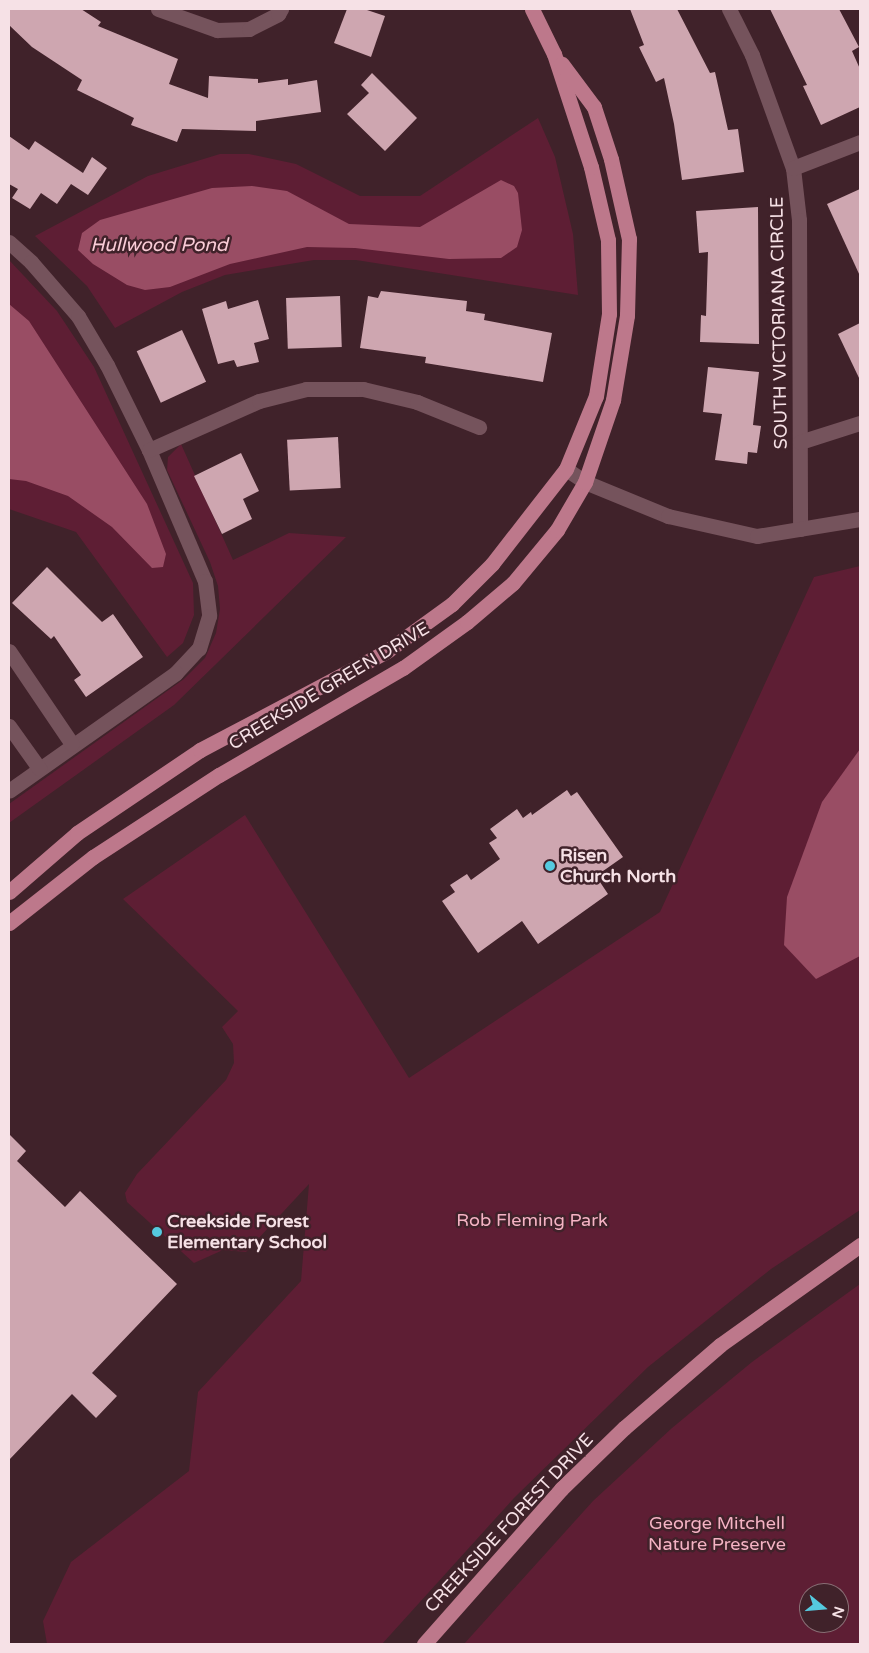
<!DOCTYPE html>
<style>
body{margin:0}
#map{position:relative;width:869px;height:1653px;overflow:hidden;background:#40222a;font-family:"Varela Round",sans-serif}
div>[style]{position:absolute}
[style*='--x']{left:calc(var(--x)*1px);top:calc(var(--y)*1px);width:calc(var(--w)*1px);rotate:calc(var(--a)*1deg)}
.green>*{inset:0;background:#5e1e34}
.water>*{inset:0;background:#994d64}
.building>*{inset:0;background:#cea6b0;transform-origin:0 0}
.minor>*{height:15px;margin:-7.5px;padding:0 7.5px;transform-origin:7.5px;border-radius:7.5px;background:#75535c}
.major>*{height:15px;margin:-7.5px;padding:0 7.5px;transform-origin:7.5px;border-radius:7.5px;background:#bd788b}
.dots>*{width:14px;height:14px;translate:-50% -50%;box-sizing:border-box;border:2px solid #40222a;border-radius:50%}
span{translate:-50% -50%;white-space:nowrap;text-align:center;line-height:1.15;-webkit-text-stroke:5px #40222a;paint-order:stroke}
.street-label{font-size:18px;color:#f6e1e6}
.poi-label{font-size:18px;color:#f6e1e6;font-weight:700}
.left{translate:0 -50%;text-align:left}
.park-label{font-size:18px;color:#f5b3c4}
.water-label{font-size:19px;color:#faccd7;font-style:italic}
.frame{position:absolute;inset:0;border:10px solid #f6e1e6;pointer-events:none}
.north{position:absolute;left:799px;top:1583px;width:50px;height:50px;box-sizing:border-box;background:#40222a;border:1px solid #896e75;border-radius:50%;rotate:107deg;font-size:14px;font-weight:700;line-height:20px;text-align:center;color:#f6e1e6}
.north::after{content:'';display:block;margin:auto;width:18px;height:22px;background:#55cadf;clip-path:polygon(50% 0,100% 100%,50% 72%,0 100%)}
</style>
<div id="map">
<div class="green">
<i style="clip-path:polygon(538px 118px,555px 157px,573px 234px,578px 295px,356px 260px,314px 260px,225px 275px,182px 292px,115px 328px,87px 286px,35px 236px,148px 176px,220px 154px,249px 154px,296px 164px,360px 196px,420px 196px)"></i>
<i style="clip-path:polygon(9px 260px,57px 311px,94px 367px,193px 583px,194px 615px,183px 643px,167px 657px,76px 532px,9px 509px)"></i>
<i style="clip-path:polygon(181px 444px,233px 560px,289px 533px,346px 537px,174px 705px,9px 823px,9px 804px,184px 679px,205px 658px,216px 633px,220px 609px,218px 586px,210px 562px,167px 470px,168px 457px)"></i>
<i style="clip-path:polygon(860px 566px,860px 1210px,771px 1269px,648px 1367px,514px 1498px,382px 1644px,47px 1644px,43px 1621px,71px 1562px,189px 1471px,198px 1392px,301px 1281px,309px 1184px,246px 1252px,223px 1250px,194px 1263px,127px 1202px,125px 1193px,137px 1174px,226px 1080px,234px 1063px,233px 1044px,222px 1027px,238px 1011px,123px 899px,245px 815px,409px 1078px,660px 912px,814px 577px)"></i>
<i style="clip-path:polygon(evenodd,860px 1284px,860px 1644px,464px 1644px,593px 1501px,672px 1428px,752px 1362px,860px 1284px,809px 1593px,839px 1593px,839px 1623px,809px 1623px,809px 1593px)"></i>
</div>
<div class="water">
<i style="clip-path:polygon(501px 180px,514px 186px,518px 193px,522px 230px,517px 247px,501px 258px,449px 259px,355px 248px,307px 247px,230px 264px,170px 287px,145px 290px,127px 285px,93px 264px,78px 250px,82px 233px,100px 220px,212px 188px,252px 186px,287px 191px,349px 224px,420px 227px)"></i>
<i style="clip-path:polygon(9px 304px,29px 321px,147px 504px,166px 554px,163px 567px,152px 568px,112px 527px,68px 496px,26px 481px,9px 479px)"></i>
<i style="clip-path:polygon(860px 749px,860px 956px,816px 979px,784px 945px,787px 897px,822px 802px)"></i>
</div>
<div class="building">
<i style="clip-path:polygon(9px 9px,81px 9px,101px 22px,98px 26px,178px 59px,169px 84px,208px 98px,209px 76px,258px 79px,258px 83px,288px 79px,288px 85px,317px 80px,321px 112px,256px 121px,256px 131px,182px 129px,177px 142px,131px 125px,134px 118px,77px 90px,82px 80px,32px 47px,9px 25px)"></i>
<i style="clip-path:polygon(347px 9px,364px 9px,385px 16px,371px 57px,334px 43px)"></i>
<i style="clip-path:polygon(630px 9px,677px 9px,710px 73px,715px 72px,728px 130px,738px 129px,744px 172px,682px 180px,674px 124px,664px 78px,656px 82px,639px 47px,644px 45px)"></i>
<i style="clip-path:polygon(770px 9px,839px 9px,859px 47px,852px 51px,860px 69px,860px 107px,821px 125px,803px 86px,807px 85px)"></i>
<i style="clip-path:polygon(372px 73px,417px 118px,385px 151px,347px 114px,369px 93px,361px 85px)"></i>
<i style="clip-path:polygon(9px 136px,29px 150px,35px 141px,83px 173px,92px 157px,107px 168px,88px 195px,71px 184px,57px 204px,41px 193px,30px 209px,12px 198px,18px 189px,9px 184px)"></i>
<i style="clip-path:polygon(860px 189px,860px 276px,827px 204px)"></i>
<i style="clip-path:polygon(758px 207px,759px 344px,700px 342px,701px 315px,706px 316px,708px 252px,699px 253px,696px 211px)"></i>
<i style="clip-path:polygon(381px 291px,467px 301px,466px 311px,485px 314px,484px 320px,552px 333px,543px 382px,425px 363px,426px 357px,360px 348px,368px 296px,378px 298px)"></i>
<i style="left:340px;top:296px;width:51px;height:54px;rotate:88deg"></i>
<i style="clip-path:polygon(258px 300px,269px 339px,254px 343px,259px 362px,237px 367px,234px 360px,218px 364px,202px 309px,226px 301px,228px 309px)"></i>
<i style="clip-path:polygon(860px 323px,860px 380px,838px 334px)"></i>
<i style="left:182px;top:330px;width:57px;height:50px;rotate:65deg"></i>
<i style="clip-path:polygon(708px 367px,759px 372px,753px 425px,761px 426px,757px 453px,748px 452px,747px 464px,715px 460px,722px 414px,703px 412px)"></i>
<i style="left:338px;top:437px;width:51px;height:51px;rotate:87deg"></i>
<i style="clip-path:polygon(241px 453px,259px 491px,243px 499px,252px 519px,222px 534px,194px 476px)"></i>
<i style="clip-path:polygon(47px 567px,102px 622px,113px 614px,143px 657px,86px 697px,74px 680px,81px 675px,54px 636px,51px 639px,12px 603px)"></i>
<i style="clip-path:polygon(567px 790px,571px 796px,577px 792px,623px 857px,596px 876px,608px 894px,538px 944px,522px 921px,478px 953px,442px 901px,455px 892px,450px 885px,467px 874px,471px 880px,500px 859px,489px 843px,497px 838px,490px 829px,517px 809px,523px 818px,531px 812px,532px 815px)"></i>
<i style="clip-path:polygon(9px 1134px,26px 1151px,17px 1161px,65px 1207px,80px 1191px,177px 1284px,92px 1373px,117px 1396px,96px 1418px,72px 1394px,9px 1460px)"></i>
</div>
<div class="minor">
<i style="--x:158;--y:9;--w:63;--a:19.6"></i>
<i style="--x:217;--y:30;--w:32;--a:-2"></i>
<i style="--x:249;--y:29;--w:33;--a:-27"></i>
<i style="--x:278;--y:14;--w:6;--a:-59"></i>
<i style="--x:729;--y:9;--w:51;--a:63.4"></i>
<i style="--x:752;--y:55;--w:120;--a:70.1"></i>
<i style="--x:793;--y:168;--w:52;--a:83.4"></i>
<i style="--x:799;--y:220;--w:309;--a:89.8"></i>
<i style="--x:793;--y:168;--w:72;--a:-21.2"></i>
<i style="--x:9;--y:242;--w:30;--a:42"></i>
<i style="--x:31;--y:262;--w:72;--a:49"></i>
<i style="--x:78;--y:316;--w:57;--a:59.4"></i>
<i style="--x:107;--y:365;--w:95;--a:63.7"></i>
<i style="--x:149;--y:450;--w:142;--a:66.9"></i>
<i style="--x:205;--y:581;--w:35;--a:83"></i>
<i style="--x:209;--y:616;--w:34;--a:107"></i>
<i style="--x:199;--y:648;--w:34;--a:133"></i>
<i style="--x:176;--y:673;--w:204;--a:144.8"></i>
<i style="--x:800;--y:442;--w:63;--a:-17.6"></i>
<i style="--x:149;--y:450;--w:120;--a:-24"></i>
<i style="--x:259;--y:401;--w:49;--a:-14.3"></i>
<i style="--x:306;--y:389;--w:57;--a:0"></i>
<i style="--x:363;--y:389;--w:56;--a:13.5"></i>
<i style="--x:417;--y:402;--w:67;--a:22"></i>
<i style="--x:566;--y:469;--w:23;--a:34"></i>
<i style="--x:585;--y:482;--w:90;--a:22.3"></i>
<i style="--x:668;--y:516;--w:91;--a:12.7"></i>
<i style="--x:757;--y:536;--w:104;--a:-9.4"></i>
<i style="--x:9;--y:651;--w:112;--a:55.9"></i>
<i style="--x:9;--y:726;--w:52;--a:54.5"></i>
</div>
<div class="major">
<i style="--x:9;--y:892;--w:90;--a:-40.9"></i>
<i style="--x:77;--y:833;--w:148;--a:-34"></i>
<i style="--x:200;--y:750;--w:212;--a:-27.9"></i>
<i style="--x:387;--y:651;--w:80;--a:-35.9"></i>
<i style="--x:452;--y:604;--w:57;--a:-45"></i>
<i style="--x:492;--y:564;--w:120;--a:-52.1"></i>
<i style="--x:566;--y:469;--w:79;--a:-67.7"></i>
<i style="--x:596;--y:396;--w:83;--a:-81"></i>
<i style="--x:609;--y:314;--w:74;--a:-90.8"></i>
<i style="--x:608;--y:240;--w:75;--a:-103.1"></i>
<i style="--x:591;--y:167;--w:119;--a:-108.1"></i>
<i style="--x:554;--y:54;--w:50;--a:-116.1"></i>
<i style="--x:9;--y:923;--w:107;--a:-38.2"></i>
<i style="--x:93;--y:857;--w:150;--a:-33.1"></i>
<i style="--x:219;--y:775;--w:213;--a:-30.2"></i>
<i style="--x:403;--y:668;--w:79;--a:-35.7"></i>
<i style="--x:467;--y:622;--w:60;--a:-40.3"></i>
<i style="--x:513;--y:583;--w:69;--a:-50.3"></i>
<i style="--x:557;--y:530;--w:56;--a:-59.7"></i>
<i style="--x:585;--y:482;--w:87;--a:-71.1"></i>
<i style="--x:613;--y:400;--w:86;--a:-80.6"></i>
<i style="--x:627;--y:315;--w:76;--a:-88.5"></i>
<i style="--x:629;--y:239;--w:82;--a:-102.7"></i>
<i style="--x:611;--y:159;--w:55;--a:-108.1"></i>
<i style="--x:594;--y:107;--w:54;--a:-126.7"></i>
<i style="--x:424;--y:1644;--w:207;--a:-48.5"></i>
<i style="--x:561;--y:1489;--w:88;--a:-44.1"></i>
<i style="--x:624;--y:1428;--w:127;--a:-40.8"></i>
<i style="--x:720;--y:1345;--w:172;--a:-35.5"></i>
</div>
<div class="dots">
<i style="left:550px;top:866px;background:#55cadf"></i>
<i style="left:157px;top:1232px;background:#55cadf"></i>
</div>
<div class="street-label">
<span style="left:779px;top:323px;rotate:-91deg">SOUTH VICTORIANA CIRCLE</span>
<span style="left:329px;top:686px;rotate:-31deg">CREEKSIDE GREEN DRIVE</span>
<span style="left:509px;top:1523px;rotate:-47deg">CREEKSIDE FOREST DRIVE</span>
</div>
<div class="poi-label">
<span class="left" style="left:560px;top:866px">Risen<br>Church North</span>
<span class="left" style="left:167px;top:1232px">Creekside Forest<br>Elementary School</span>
</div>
<div class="park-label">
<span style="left:532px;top:1220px">Rob Fleming Park</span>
<span style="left:717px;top:1534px">George Mitchell<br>Nature Preserve</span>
</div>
<div class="water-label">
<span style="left:159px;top:246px">Hullwood Pond</span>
</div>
<div class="frame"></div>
<div class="north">N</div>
</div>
